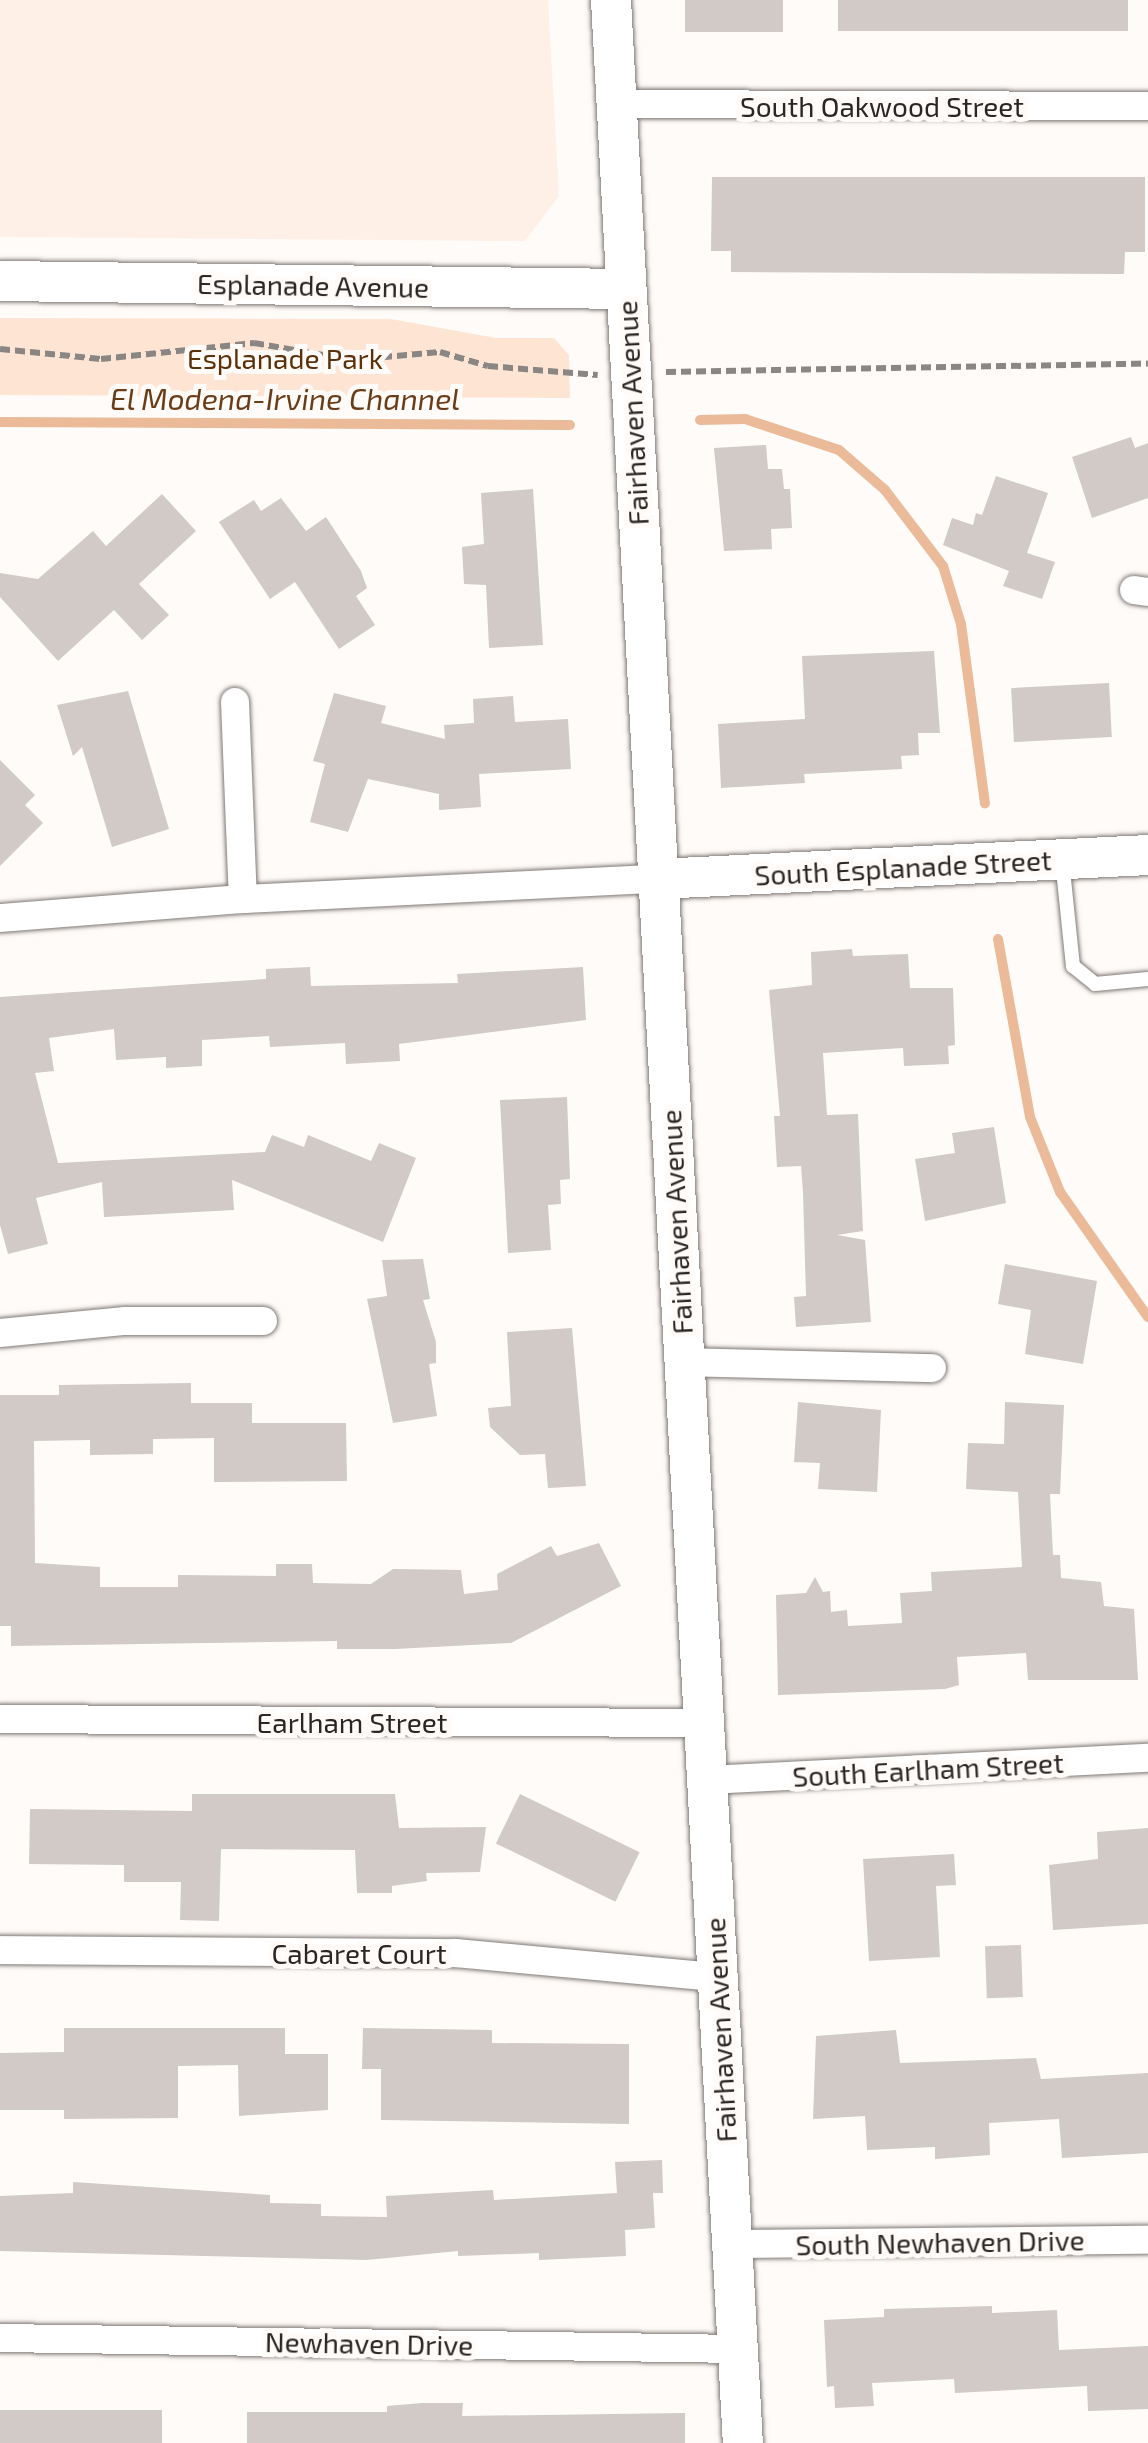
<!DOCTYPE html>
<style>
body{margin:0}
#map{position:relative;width:1148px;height:2443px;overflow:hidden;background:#fffbf8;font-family:"Exo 2",sans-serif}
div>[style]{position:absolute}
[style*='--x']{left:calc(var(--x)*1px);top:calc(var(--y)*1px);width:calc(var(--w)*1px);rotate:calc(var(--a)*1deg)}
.built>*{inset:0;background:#fef0e7}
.green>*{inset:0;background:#fde4d3}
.stream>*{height:10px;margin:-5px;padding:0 5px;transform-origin:5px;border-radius:5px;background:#eaba99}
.building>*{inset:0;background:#d1cac6;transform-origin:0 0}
.path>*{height:6px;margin-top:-3px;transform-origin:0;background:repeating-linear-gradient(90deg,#898684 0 10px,transparent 0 15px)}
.roads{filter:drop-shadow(0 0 2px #7f7975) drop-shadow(0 0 2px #7f7975)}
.lane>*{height:14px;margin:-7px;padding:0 7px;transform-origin:7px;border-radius:7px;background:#fff}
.street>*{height:28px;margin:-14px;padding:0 14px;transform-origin:14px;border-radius:14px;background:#fff}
.secondary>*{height:40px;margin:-20px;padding:0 20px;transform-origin:20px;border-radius:20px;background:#fff}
span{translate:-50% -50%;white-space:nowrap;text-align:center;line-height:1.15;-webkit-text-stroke:10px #fffbf8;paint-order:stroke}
.street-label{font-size:28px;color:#292625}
.park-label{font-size:28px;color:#5c3008}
.water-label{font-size:30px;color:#6a3c18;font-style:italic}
</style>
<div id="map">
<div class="built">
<i style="clip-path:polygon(0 0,548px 0,559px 196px,525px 241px,0 237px)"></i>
</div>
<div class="green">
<i style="clip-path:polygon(0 318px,391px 319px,496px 338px,554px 338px,569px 355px,570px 398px,0 395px)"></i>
</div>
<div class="stream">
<i style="--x:700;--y:420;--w:45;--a:-1.3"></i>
<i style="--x:745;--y:419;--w:99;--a:18.3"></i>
<i style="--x:839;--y:450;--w:61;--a:41"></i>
<i style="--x:885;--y:490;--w:96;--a:52.7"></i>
<i style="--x:943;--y:566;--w:61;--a:72.8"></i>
<i style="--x:961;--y:624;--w:181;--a:82.4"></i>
<i style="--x:0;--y:422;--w:570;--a:0.3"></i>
<i style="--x:998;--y:939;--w:181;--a:79.8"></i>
<i style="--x:1030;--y:1117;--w:81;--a:68.2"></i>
<i style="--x:1060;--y:1192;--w:153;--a:54.9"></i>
</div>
<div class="building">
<i style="left:685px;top:0;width:98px;height:32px"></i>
<i style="left:838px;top:0;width:290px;height:31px"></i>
<i style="clip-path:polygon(712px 177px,1145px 177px,1145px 252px,1125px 252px,1124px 274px,731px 272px,731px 251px,711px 251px)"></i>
<i style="clip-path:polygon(1131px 437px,1135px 448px,1148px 443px,1148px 498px,1092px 518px,1072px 457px)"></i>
<i style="clip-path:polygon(766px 445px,768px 469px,782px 469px,784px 489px,790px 489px,792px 528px,771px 529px,772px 549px,724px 551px,714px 448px)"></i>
<i style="clip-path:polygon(996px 476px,1048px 493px,1027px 553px,1055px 562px,1042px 599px,1003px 586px,1009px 571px,943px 545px,952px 518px,973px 525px,976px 513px,982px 515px)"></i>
<i style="clip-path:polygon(533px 489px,543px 645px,489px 648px,486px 585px,464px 584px,462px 547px,484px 544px,481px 493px)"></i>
<i style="clip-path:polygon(162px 494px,196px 531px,139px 584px,169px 615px,142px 640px,114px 610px,58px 661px,0 597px,0 573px,38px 579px,93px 531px,106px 546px)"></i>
<i style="clip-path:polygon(281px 498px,306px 531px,326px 517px,361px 571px,367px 588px,356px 596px,375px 625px,339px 649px,295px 582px,270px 599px,219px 522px,254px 500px,261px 511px)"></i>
<i style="clip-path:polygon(934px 651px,940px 733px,918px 733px,919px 755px,901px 756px,902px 769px,804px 774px,805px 783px,721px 788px,718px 724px,805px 719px,802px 656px)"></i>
<i style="left:1109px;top:683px;width:54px;height:98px;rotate:87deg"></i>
<i style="clip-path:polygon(128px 691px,169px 829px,112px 847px,82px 747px,73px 756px,57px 705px)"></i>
<i style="clip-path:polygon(334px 693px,386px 706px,381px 723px,445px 739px,444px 725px,474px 723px,473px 699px,513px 696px,515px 722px,568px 719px,571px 769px,479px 774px,481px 807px,439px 810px,439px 794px,368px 779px,348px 832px,310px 822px,325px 764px,313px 761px)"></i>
<i style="clip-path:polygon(0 760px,35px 795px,25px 805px,43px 823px,0 866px)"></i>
<i style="clip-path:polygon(852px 949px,853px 956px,908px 954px,910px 988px,953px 988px,955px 1045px,948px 1046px,949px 1064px,904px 1066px,903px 1048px,823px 1053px,827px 1115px,858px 1114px,863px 1231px,837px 1235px,865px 1240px,871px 1322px,796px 1327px,794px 1297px,806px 1296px,803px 1192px,801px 1166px,777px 1167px,774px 1116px,780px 1116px,769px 990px,812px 985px,811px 952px)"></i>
<i style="clip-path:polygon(310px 967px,311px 986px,458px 983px,457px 974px,583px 967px,586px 1020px,399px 1044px,400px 1061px,346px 1064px,345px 1043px,270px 1047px,269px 1036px,202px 1040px,202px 1066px,166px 1068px,166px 1057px,116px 1060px,114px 1029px,49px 1038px,54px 1071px,35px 1073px,58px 1163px,265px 1152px,272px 1135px,304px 1147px,308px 1135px,371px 1161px,379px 1143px,416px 1158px,383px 1242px,232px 1180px,234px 1210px,104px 1217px,102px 1182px,36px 1198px,48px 1244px,8px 1254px,0 1225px,0 997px,266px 979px,266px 969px)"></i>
<i style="clip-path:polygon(567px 1097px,570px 1179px,560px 1180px,561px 1204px,548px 1205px,551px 1250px,508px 1253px,500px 1100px)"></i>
<i style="clip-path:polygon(994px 1127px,1006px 1203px,925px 1221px,915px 1159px,955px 1153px,952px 1133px)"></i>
<i style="clip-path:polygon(423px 1259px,430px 1299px,423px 1300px,436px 1342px,436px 1363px,429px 1364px,437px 1416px,393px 1423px,367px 1299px,387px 1296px,382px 1260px)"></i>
<i style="clip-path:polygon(1005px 1264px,1097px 1281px,1083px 1364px,1025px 1354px,1031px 1310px,998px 1304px)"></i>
<i style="clip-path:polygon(572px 1328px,586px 1486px,548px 1488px,545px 1454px,520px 1455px,490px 1427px,488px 1408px,511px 1406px,507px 1332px)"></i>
<i style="clip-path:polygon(191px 1383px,191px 1403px,252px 1403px,252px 1423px,346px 1423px,347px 1481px,214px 1482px,214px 1438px,153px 1439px,153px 1454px,90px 1455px,90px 1440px,34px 1441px,35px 1563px,100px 1567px,100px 1587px,178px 1587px,178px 1575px,276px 1576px,276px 1564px,312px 1564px,313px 1583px,371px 1584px,393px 1569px,461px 1570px,464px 1594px,498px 1590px,497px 1574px,551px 1546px,557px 1556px,599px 1543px,621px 1586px,511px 1643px,395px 1649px,337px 1649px,337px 1641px,11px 1646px,11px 1626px,0 1626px,0 1395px,59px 1395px,59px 1385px)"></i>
<i style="clip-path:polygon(798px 1402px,881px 1410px,877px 1492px,818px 1489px,820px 1463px,794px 1462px)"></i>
<i style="clip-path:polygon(1005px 1402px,1064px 1405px,1060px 1494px,1050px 1494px,1053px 1555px,1060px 1555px,1061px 1578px,1101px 1582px,1104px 1606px,1134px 1609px,1138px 1680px,1028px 1680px,1026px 1653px,957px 1657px,959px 1685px,945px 1689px,778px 1695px,776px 1595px,806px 1593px,815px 1577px,823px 1592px,830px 1591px,831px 1612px,847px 1610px,848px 1626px,902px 1623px,900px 1593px,932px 1591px,931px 1572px,1022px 1567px,1018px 1492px,966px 1489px,968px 1443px,1004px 1444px)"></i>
<i style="clip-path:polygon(192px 1794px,395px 1794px,399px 1828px,486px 1827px,480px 1872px,426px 1873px,427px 1881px,392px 1886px,392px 1893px,357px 1893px,355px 1850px,221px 1849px,219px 1921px,180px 1920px,181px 1882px,124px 1882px,124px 1865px,29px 1864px,30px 1809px,192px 1811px)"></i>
<i style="left:520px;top:1794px;width:133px;height:55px;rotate:26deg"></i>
<i style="clip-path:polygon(1148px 1828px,1148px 1924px,1053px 1930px,1049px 1865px,1098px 1859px,1097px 1832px)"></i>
<i style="clip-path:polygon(954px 1854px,956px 1885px,936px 1886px,940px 1957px,869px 1961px,863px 1859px)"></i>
<i style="left:1021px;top:1945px;width:52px;height:36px;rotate:88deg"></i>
<i style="clip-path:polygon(64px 2028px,285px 2028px,285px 2054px,328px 2054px,328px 2110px,239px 2116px,238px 2065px,178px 2066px,178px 2118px,64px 2119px,64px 2110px,0 2110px,0 2053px,64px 2052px)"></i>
<i style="clip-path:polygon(363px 2028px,492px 2030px,492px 2043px,629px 2044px,629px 2124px,381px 2120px,381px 2069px,362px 2069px)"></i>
<i style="clip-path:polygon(896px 2030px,900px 2063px,1036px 2058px,1041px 2079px,1148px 2073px,1148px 2153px,1062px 2158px,1059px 2119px,989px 2123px,990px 2155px,935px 2159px,935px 2147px,867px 2150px,865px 2116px,813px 2119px,816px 2036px)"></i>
<i style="clip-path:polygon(662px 2160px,663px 2193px,653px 2193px,655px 2228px,625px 2230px,626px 2256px,539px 2260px,539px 2253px,458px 2256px,458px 2251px,367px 2260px,0 2251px,0 2196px,73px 2193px,73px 2182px,270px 2195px,270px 2203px,321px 2204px,321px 2216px,387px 2217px,386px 2196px,493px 2190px,494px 2200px,617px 2193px,615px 2162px)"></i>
<i style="clip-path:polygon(992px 2306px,992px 2313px,1057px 2310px,1059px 2350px,1148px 2346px,1148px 2409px,1088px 2411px,1087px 2386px,955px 2393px,954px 2379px,872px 2383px,874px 2406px,835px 2408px,834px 2386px,827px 2387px,824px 2320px,884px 2317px,884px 2309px)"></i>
<i style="clip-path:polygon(422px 2403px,463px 2403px,462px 2416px,685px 2413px,685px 2443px,247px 2443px,247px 2412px,387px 2412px,387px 2406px)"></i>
<i style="left:0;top:2410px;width:162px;height:33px"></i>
</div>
<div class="path">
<i style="--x:0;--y:349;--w:101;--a:5.7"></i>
<i style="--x:101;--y:359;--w:154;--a:-6"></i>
<i style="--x:254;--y:343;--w:99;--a:9.8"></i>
<i style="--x:352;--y:360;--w:88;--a:-5.2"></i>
<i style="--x:440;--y:352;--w:50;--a:16.3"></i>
<i style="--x:488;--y:366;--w:110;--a:4.7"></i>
<i style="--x:666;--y:372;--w:482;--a:-1"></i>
</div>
<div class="roads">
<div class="lane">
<i style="--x:1062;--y:860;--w:107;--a:84.1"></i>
<i style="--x:1073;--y:966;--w:28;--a:39"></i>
<i style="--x:1095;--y:984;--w:53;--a:-5.4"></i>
</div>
<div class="street">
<i style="--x:617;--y:104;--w:531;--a:0.22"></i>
<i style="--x:1134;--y:590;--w:14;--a:8"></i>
<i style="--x:235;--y:702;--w:197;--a:87.7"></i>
<i style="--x:0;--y:918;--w:244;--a:-4.5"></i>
<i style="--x:243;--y:899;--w:415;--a:-2.8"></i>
<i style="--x:0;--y:1333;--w:126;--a:-5.5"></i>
<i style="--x:125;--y:1321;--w:138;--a:0"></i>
<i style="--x:684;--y:1362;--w:248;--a:1.4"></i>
<i style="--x:0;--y:1719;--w:704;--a:0.33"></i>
<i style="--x:707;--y:1780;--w:442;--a:-2.9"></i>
<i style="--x:0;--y:1950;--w:456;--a:0.4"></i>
<i style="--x:456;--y:1953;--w:262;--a:5.3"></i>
<i style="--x:732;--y:2244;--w:416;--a:-0.6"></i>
<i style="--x:0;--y:2338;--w:738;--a:0.85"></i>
</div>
<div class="secondary">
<i style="--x:611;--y:0;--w:2447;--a:86.91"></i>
<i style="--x:0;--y:281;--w:626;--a:0.73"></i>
<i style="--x:658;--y:879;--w:491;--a:-2.8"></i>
</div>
</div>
<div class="street-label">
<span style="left:882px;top:106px">South Oakwood Street</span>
<span style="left:313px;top:285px;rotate:1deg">Esplanade Avenue</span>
<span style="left:632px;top:413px;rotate:-93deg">Fairhaven Avenue</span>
<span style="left:903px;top:867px;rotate:-3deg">South Esplanade Street</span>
<span style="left:676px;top:1222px;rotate:-93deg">Fairhaven Avenue</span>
<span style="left:352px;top:1722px">Earlham Street</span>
<span style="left:928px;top:1769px;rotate:-3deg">South Earlham Street</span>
<span style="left:359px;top:1953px">Cabaret Court</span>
<span style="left:720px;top:2030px;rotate:-93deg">Fairhaven Avenue</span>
<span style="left:940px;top:2242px;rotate:-1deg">South Newhaven Drive</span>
<span style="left:369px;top:2343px;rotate:1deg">Newhaven Drive</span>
</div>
<div class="park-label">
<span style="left:285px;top:358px">Esplanade Park</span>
</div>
<div class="water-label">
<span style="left:285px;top:398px">El Modena-Irvine Channel</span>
</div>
</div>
